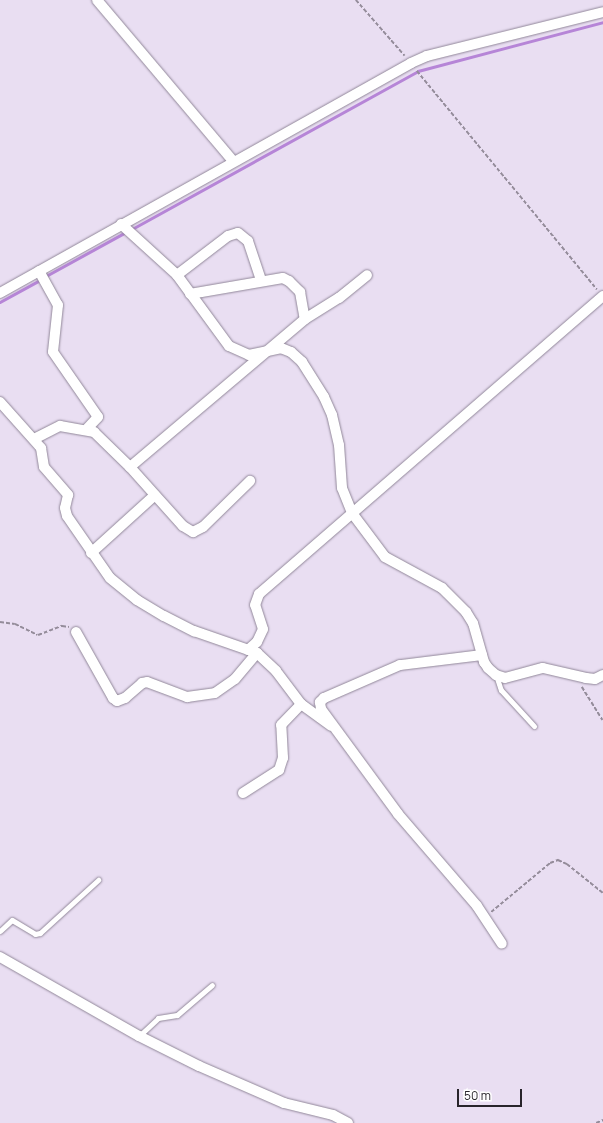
<!DOCTYPE html>
<style>
body{margin:0}
#map{position:relative;width:603px;height:1123px;overflow:hidden;background:#e9def2;font-family:Manrope,sans-serif}
div>[style]{position:absolute}
[style*='--x']{left:calc(var(--x)*1px);top:calc(var(--y)*1px);width:calc(var(--w)*1px);rotate:calc(var(--a)*1deg)}
.stream>*{height:2.5px;margin:-1.25px;padding:0 1.25px;transform-origin:1.25px;border-radius:1.25px;background:#b685d7}
.path>*{height:1.5px;margin-top:-0.75px;transform-origin:0;background:repeating-linear-gradient(90deg,#948c9a 0 4px,transparent 0 6px)}
.roads{filter:drop-shadow(0 0 1px #918799) drop-shadow(0 0 1px #918799)}
.lane>*{height:5px;margin:-2.5px;padding:0 2.5px;transform-origin:2.5px;border-radius:2.5px;background:#fff}
.street>*{height:10px;margin:-5px;padding:0 5px;transform-origin:5px;border-radius:5px;background:#fff}
span{translate:-50% -50%;white-space:nowrap;text-align:center;line-height:1.15;-webkit-text-stroke:4px #fff;paint-order:stroke}
.scale{position:absolute;left:457px;top:1089px;width:65px;height:18px;box-sizing:border-box;border:2px solid #28242b;border-top:0;padding-left:5px;font-size:12px;line-height:14px;white-space:nowrap;color:#28242b;-webkit-text-stroke:3px #fff;paint-order:stroke}
</style>
<div id="map">
<div class="stream">
<i style="--x:132;--y:229;--w:327;--a:-28.9"></i>
<i style="--x:418;--y:71;--w:191;--a:-14.8"></i>
<i style="--x:46;--y:276;--w:91;--a:-28.8"></i>
<i style="--x:0;--y:302;--w:48;--a:-28.7"></i>
</div>
<div class="path">
<i style="--x:356;--y:0;--w:74;--a:48.8"></i>
<i style="--x:417;--y:71;--w:283;--a:50.5"></i>
<i style="--x:0;--y:622;--w:15;--a:8"></i>
<i style="--x:15;--y:624;--w:25;--a:26"></i>
<i style="--x:38;--y:635;--w:26;--a:-21"></i>
<i style="--x:62;--y:626;--w:7;--a:8"></i>
<i style="--x:582;--y:687;--w:39;--a:58"></i>
<i style="--x:491;--y:912;--w:77;--a:-39.7"></i>
<i style="--x:550;--y:863;--w:9;--a:-21"></i>
<i style="--x:558;--y:860;--w:10;--a:24"></i>
<i style="--x:567;--y:864;--w:46;--a:38.9"></i>
<i style="--x:596;--y:1123;--w:8;--a:-23"></i>
</div>
<div class="roads">
<div class="lane">
<i style="--x:496;--y:675;--w:16;--a:72"></i>
<i style="--x:501;--y:690;--w:49;--a:47.5"></i>
<i style="--x:0;--y:931;--w:16;--a:-43"></i>
<i style="--x:12;--y:920;--w:27;--a:31"></i>
<i style="--x:35;--y:934;--w:5;--a:-11"></i>
<i style="--x:40;--y:933;--w:79;--a:-42.4"></i>
<i style="--x:139;--y:1036;--w:26;--a:-43"></i>
<i style="--x:158;--y:1018;--w:19;--a:-9"></i>
<i style="--x:177;--y:1015;--w:46;--a:-40.6"></i>
</div>
<div class="street">
<i style="--x:97;--y:0;--w:211;--a:49.8"></i>
<i style="--x:121;--y:224;--w:76;--a:42.3"></i>
<i style="--x:177;--y:275;--w:88;--a:53.8"></i>
<i style="--x:229;--y:346;--w:22;--a:24"></i>
<i style="--x:249;--y:355;--w:33;--a:-12"></i>
<i style="--x:281;--y:348;--w:11;--a:22"></i>
<i style="--x:291;--y:352;--w:15;--a:42"></i>
<i style="--x:302;--y:362;--w:41;--a:57.8"></i>
<i style="--x:324;--y:397;--w:20;--a:66"></i>
<i style="--x:332;--y:415;--w:31;--a:77"></i>
<i style="--x:339;--y:445;--w:43;--a:86"></i>
<i style="--x:342;--y:488;--w:27;--a:68"></i>
<i style="--x:352;--y:513;--w:55;--a:53.1"></i>
<i style="--x:385;--y:557;--w:65;--a:28.5"></i>
<i style="--x:442;--y:588;--w:34;--a:45"></i>
<i style="--x:466;--y:612;--w:13;--a:58"></i>
<i style="--x:473;--y:623;--w:41;--a:74.2"></i>
<i style="--x:484;--y:662;--w:7;--a:56"></i>
<i style="--x:488;--y:668;--w:11;--a:41"></i>
<i style="--x:496;--y:675;--w:9;--a:18"></i>
<i style="--x:505;--y:678;--w:39;--a:-15"></i>
<i style="--x:543;--y:668;--w:44;--a:13.1"></i>
<i style="--x:586;--y:678;--w:9;--a:6"></i>
<i style="--x:595;--y:679;--w:9;--a:-27"></i>
<i style="--x:39;--y:271;--w:39;--a:61"></i>
<i style="--x:58;--y:305;--w:47;--a:96.1"></i>
<i style="--x:53;--y:352;--w:79;--a:55.3"></i>
<i style="--x:98;--y:417;--w:16;--a:133"></i>
<i style="--x:177;--y:275;--w:64;--a:-37.4"></i>
<i style="--x:228;--y:236;--w:10;--a:-17"></i>
<i style="--x:238;--y:233;--w:13;--a:39"></i>
<i style="--x:248;--y:241;--w:41;--a:71.6"></i>
<i style="--x:0;--y:293;--w:471;--a:-29.2"></i>
<i style="--x:411;--y:63;--w:17;--a:-24"></i>
<i style="--x:427;--y:56;--w:181;--a:-14"></i>
<i style="--x:190;--y:294;--w:94;--a:-9.8"></i>
<i style="--x:283;--y:278;--w:7;--a:27"></i>
<i style="--x:289;--y:281;--w:16;--a:45"></i>
<i style="--x:300;--y:292;--w:27;--a:80"></i>
<i style="--x:0;--y:402;--w:62;--a:48.3"></i>
<i style="--x:41;--y:448;--w:19;--a:81"></i>
<i style="--x:44;--y:467;--w:37;--a:49"></i>
<i style="--x:68;--y:495;--w:13;--a:103"></i>
<i style="--x:65;--y:508;--w:8;--a:76"></i>
<i style="--x:67;--y:516;--w:75;--a:55.3"></i>
<i style="--x:110;--y:578;--w:35;--a:39"></i>
<i style="--x:137;--y:600;--w:31;--a:31"></i>
<i style="--x:164;--y:616;--w:34;--a:27"></i>
<i style="--x:194;--y:631;--w:67;--a:19.2"></i>
<i style="--x:257;--y:653;--w:26;--a:43"></i>
<i style="--x:276;--y:671;--w:41;--a:52.9"></i>
<i style="--x:301;--y:704;--w:37;--a:36"></i>
<i style="--x:34;--y:439;--w:29;--a:-27"></i>
<i style="--x:60;--y:426;--w:35;--a:10"></i>
<i style="--x:94;--y:432;--w:50;--a:44.2"></i>
<i style="--x:130;--y:467;--w:79;--a:48.1"></i>
<i style="--x:183;--y:526;--w:12;--a:31"></i>
<i style="--x:193;--y:532;--w:11;--a:-27"></i>
<i style="--x:203;--y:527;--w:66;--a:-44.4"></i>
<i style="--x:130;--y:467;--w:229;--a:-40.2"></i>
<i style="--x:305;--y:319;--w:40;--a:-32"></i>
<i style="--x:339;--y:298;--w:36;--a:-39"></i>
<i style="--x:91;--y:553;--w:86;--a:-42.2"></i>
<i style="--x:76;--y:632;--w:76;--a:60.7"></i>
<i style="--x:113;--y:698;--w:5;--a:37"></i>
<i style="--x:117;--y:701;--w:9;--a:-21"></i>
<i style="--x:125;--y:698;--w:23;--a:-41"></i>
<i style="--x:142;--y:683;--w:5;--a:-11"></i>
<i style="--x:147;--y:682;--w:43;--a:20.6"></i>
<i style="--x:187;--y:697;--w:28;--a:-8"></i>
<i style="--x:215;--y:693;--w:24;--a:-35"></i>
<i style="--x:235;--y:679;--w:34;--a:-50"></i>
<i style="--x:248;--y:650;--w:12;--a:-42"></i>
<i style="--x:257;--y:642;--w:14;--a:-65"></i>
<i style="--x:263;--y:629;--w:25;--a:-108"></i>
<i style="--x:255;--y:605;--w:12;--a:-70"></i>
<i style="--x:259;--y:594;--w:455;--a:-40.9"></i>
<i style="--x:482;--y:655;--w:83;--a:173"></i>
<i style="--x:400;--y:665;--w:83;--a:156.5"></i>
<i style="--x:324;--y:698;--w:6;--a:135"></i>
<i style="--x:320;--y:702;--w:7;--a:82"></i>
<i style="--x:321;--y:709;--w:130;--a:53.7"></i>
<i style="--x:398;--y:814;--w:121;--a:49.3"></i>
<i style="--x:477;--y:906;--w:45;--a:56.7"></i>
<i style="--x:243;--y:793;--w:43;--a:-32.6"></i>
<i style="--x:279;--y:770;--w:13;--a:-72"></i>
<i style="--x:283;--y:758;--w:33;--a:-93"></i>
<i style="--x:281;--y:725;--w:29;--a:-46"></i>
<i style="--x:0;--y:957;--w:160;--a:29.6"></i>
<i style="--x:139;--y:1036;--w:67;--a:26.6"></i>
<i style="--x:199;--y:1066;--w:93;--a:23.5"></i>
<i style="--x:284;--y:1103;--w:50;--a:13.8"></i>
<i style="--x:333;--y:1115;--w:17;--a:28"></i>
</div>
</div>
<div class="scale">50 m</div>
</div>
